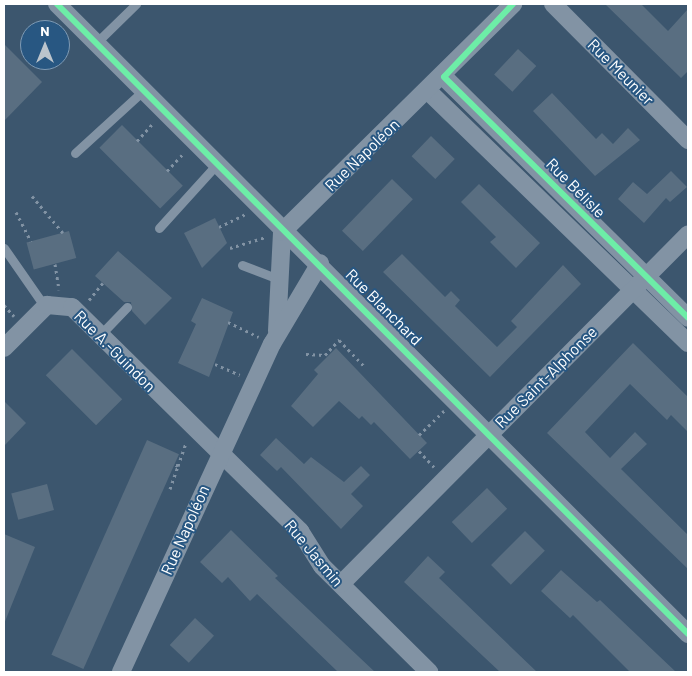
<!DOCTYPE html>
<meta charset="utf-8">
<style>
body{margin:0}
#map{position:relative;width:692px;height:676px;overflow:hidden;background:#3c566e;font-family:Barlow,sans-serif}
div>[style]{position:absolute}
[style*='--x']{left:calc(var(--x)*1px);top:calc(var(--y)*1px);width:calc(var(--w)*1px);rotate:calc(var(--a)*1deg)}
.building>*{inset:0;background:#596e81;transform-origin:0 0}
.path>*{height:3px;margin-top:-1.5px;transform-origin:0;background:repeating-linear-gradient(90deg,#8293a4 0 2.5px,transparent 0 6.5px)}
.service>*{height:9px;margin:-4.5px;padding:0 4.5px;transform-origin:4.5px;border-radius:4.5px;background:#8293a4}
.minor>*{height:18px;margin:-9px;padding:0 9px;transform-origin:9px;border-radius:9px;background:#8293a4}
.cycleway>*{height:6px;margin:-3px;padding:0 3px;transform-origin:3px;border-radius:3px;background:#6deda7}
span{translate:-50% -50%;white-space:nowrap;text-align:center;line-height:1.15;-webkit-text-stroke:4px #285782;paint-order:stroke}
.street-label{font-size:16px;color:#fff}
.frame{position:absolute;inset:0;border:5px solid #fff;pointer-events:none}
.north{position:absolute;left:20px;top:20px;width:50px;height:50px;box-sizing:border-box;background:#285782;border:1px solid #7e9ab4;border-radius:50%;rotate:0deg;font-size:14px;font-weight:700;line-height:20px;text-align:center;color:#fff}
.north::after{content:'';display:block;margin:auto;width:18px;height:22px;background:#bbc4cc;clip-path:polygon(50% 0,100% 100%,50% 72%,0 100%)}
</style>
<div id="map">
<div class="building">
<i style="clip-path:polygon(605px 4px,641px 4px,668px 31px,688px 9px,688px 71px,681px 78px)"></i>
<i style="clip-path:polygon(4px 44px,42px 82px,4px 121px)"></i>
<i style="left:518px;top:49px;width:25px;height:35px;rotate:43deg"></i>
<i style="clip-path:polygon(552px 93px,596px 139px,602px 133px,613px 144px,628px 128px,640px 140px,595px 176px,533px 111px)"></i>
<i style="left:122px;top:125px;width:86px;height:32px;rotate:45deg"></i>
<i style="left:431px;top:136px;width:33px;height:28px;rotate:44deg"></i>
<i style="clip-path:polygon(671px 171px,687px 187px,670px 202px,666px 198px,644px 223px,618px 199px,633px 182px,647px 194px)"></i>
<i style="left:392px;top:179px;width:29px;height:72px;rotate:44deg"></i>
<i style="clip-path:polygon(479px 184px,540px 243px,516px 268px,490px 242px,496px 237px,461px 202px)"></i>
<i style="clip-path:polygon(215px 218px,227px 243px,202px 268px,184px 233px)"></i>
<i style="left:69px;top:231px;width:28px;height:44px;rotate:75deg"></i>
<i style="clip-path:polygon(118px 251px,172px 298px,145px 325px,132px 311px,131px 302px,124px 302px,95px 276px)"></i>
<i style="clip-path:polygon(402px 254px,445px 297px,451px 291px,460px 300px,455px 306px,497px 347px,517px 327px,511px 321px,563px 265px,581px 284px,490px 377px,383px 272px)"></i>
<i style="clip-path:polygon(202px 298px,233px 312px,209px 377px,178px 363px,196px 324px,191px 321px)"></i>
<i style="clip-path:polygon(633px 343px,688px 397px,688px 432px,671px 415px,667px 420px,630px 384px,585px 432px,610px 458px,635px 432px,647px 444px,621px 469px,688px 535px,688px 569px,547px 433px)"></i>
<i style="clip-path:polygon(336px 348px,427px 443px,410px 459px,374px 422px,371px 425px,362px 416px,359px 419px,339px 401px,313px 427px,291px 406px,318px 374px,314px 370px)"></i>
<i style="left:72px;top:349px;width:71px;height:37px;rotate:45deg"></i>
<i style="clip-path:polygon(4px 401px,26px 423px,4px 446px)"></i>
<i style="clip-path:polygon(276px 438px,304px 464px,311px 457px,344px 482px,361px 466px,370px 475px,351px 494px,363px 506px,341px 529px,281px 467px,277px 471px,260px 455px)"></i>
<i style="left:147px;top:440px;width:35px;height:235px;rotate:24deg"></i>
<i style="left:47px;top:484px;width:27px;height:37px;rotate:75deg"></i>
<i style="left:487px;top:488px;width:29px;height:49px;rotate:46deg"></i>
<i style="clip-path:polygon(231px 530px,278px 576px,275px 578px,375px 672px,338px 672px,257px 594px,250px 601px,228px 577px,222px 583px,200px 562px)"></i>
<i style="left:525px;top:531px;width:28px;height:48px;rotate:45deg"></i>
<i style="clip-path:polygon(4px 534px,35px 547px,4px 624px)"></i>
<i style="clip-path:polygon(428px 556px,445px 572px,439px 578px,537px 672px,500px 672px,404px 582px)"></i>
<i style="clip-path:polygon(561px 570px,597px 602px,600px 600px,676px 672px,630px 672px,573px 615px,570px 618px,541px 591px)"></i>
<i style="left:195px;top:618px;width:26px;height:37px;rotate:43deg"></i>
</div>
<div class="path">
<i style="--x:137;--y:141;--w:24;--a:-48"></i>
<i style="--x:167;--y:171;--w:25;--a:-47"></i>
<i style="--x:32;--y:196;--w:48;--a:50"></i>
<i style="--x:16;--y:212;--w:33;--a:63"></i>
<i style="--x:219;--y:227;--w:30;--a:-26"></i>
<i style="--x:230;--y:248;--w:37;--a:-17"></i>
<i style="--x:55;--y:264;--w:26;--a:81"></i>
<i style="--x:89;--y:300;--w:22;--a:-51"></i>
<i style="--x:4;--y:305;--w:15;--a:48"></i>
<i style="--x:228;--y:322;--w:34;--a:26"></i>
<i style="--x:306;--y:354;--w:19;--a:3"></i>
<i style="--x:325;--y:355;--w:21;--a:-47"></i>
<i style="--x:339;--y:340;--w:35;--a:46"></i>
<i style="--x:215;--y:364;--w:27;--a:24"></i>
<i style="--x:419;--y:435;--w:35;--a:-44"></i>
<i style="--x:419;--y:451;--w:22;--a:47"></i>
<i style="--x:178;--y:466;--w:24;--a:-71"></i>
<i style="--x:170;--y:489;--w:24;--a:-71"></i>
<i style="--x:178;--y:466;--w:4;--a:-153"></i>
</div>
<div class="service">
<i style="--x:96;--y:43;--w:56;--a:-44.3"></i>
<i style="--x:75;--y:153;--w:93;--a:-42.4"></i>
<i style="--x:159;--y:228;--w:88;--a:-47.8"></i>
<i style="--x:4;--y:248;--w:72;--a:55.2"></i>
<i style="--x:242;--y:265;--w:40;--a:21"></i>
<i style="--x:100;--y:335;--w:39;--a:-46"></i>
</div>
<div class="minor">
<i style="--x:57;--y:4;--w:892;--a:44.95"></i>
<i style="--x:553;--y:4;--w:192;--a:45.2"></i>
<i style="--x:444;--y:77;--w:343;--a:44.6"></i>
<i style="--x:428;--y:91;--w:362;--a:44.1"></i>
<i style="--x:277;--y:331;--w:99;--a:-87.1"></i>
<i style="--x:282;--y:232;--w:325;--a:-44.6"></i>
<i style="--x:4;--y:348;--w:61;--a:-45"></i>
<i style="--x:47;--y:305;--w:25;--a:5"></i>
<i style="--x:72;--y:307;--w:320;--a:44.5"></i>
<i style="--x:300;--y:531;--w:41;--a:57.8"></i>
<i style="--x:322;--y:566;--w:151;--a:44.7"></i>
<i style="--x:341;--y:584;--w:493;--a:-45.2"></i>
<i style="--x:121;--y:672;--w:361;--a:-65.3"></i>
<i style="--x:272;--y:344;--w:94;--a:-59.3"></i>
</div>
<div class="cycleway">
<i style="--x:57;--y:4;--w:892;--a:44.95"></i>
<i style="--x:513;--y:4;--w:100;--a:133.4"></i>
<i style="--x:444;--y:77;--w:343;--a:44.6"></i>
</div>
<div class="street-label">
<span style="left:621px;top:72px;rotate:45deg">Rue Meunier</span>
<span style="left:362px;top:155px;rotate:-44deg">Rue Napoléon</span>
<span style="left:576px;top:188px;rotate:45deg">Rue Bélisle</span>
<span style="left:384px;top:307px;rotate:45deg">Rue Blanchard</span>
<span style="left:115px;top:351px;rotate:45deg">Rue A.-Guindon</span>
<span style="left:546px;top:377px;rotate:-45deg">Rue Saint-Alphonse</span>
<span style="left:185px;top:530px;rotate:-66deg">Rue Napoléon</span>
<span style="left:314px;top:553px;rotate:50deg">Rue Jasmin</span>
</div>
<div class="frame"></div>
<div class="north">N</div>
</div>
